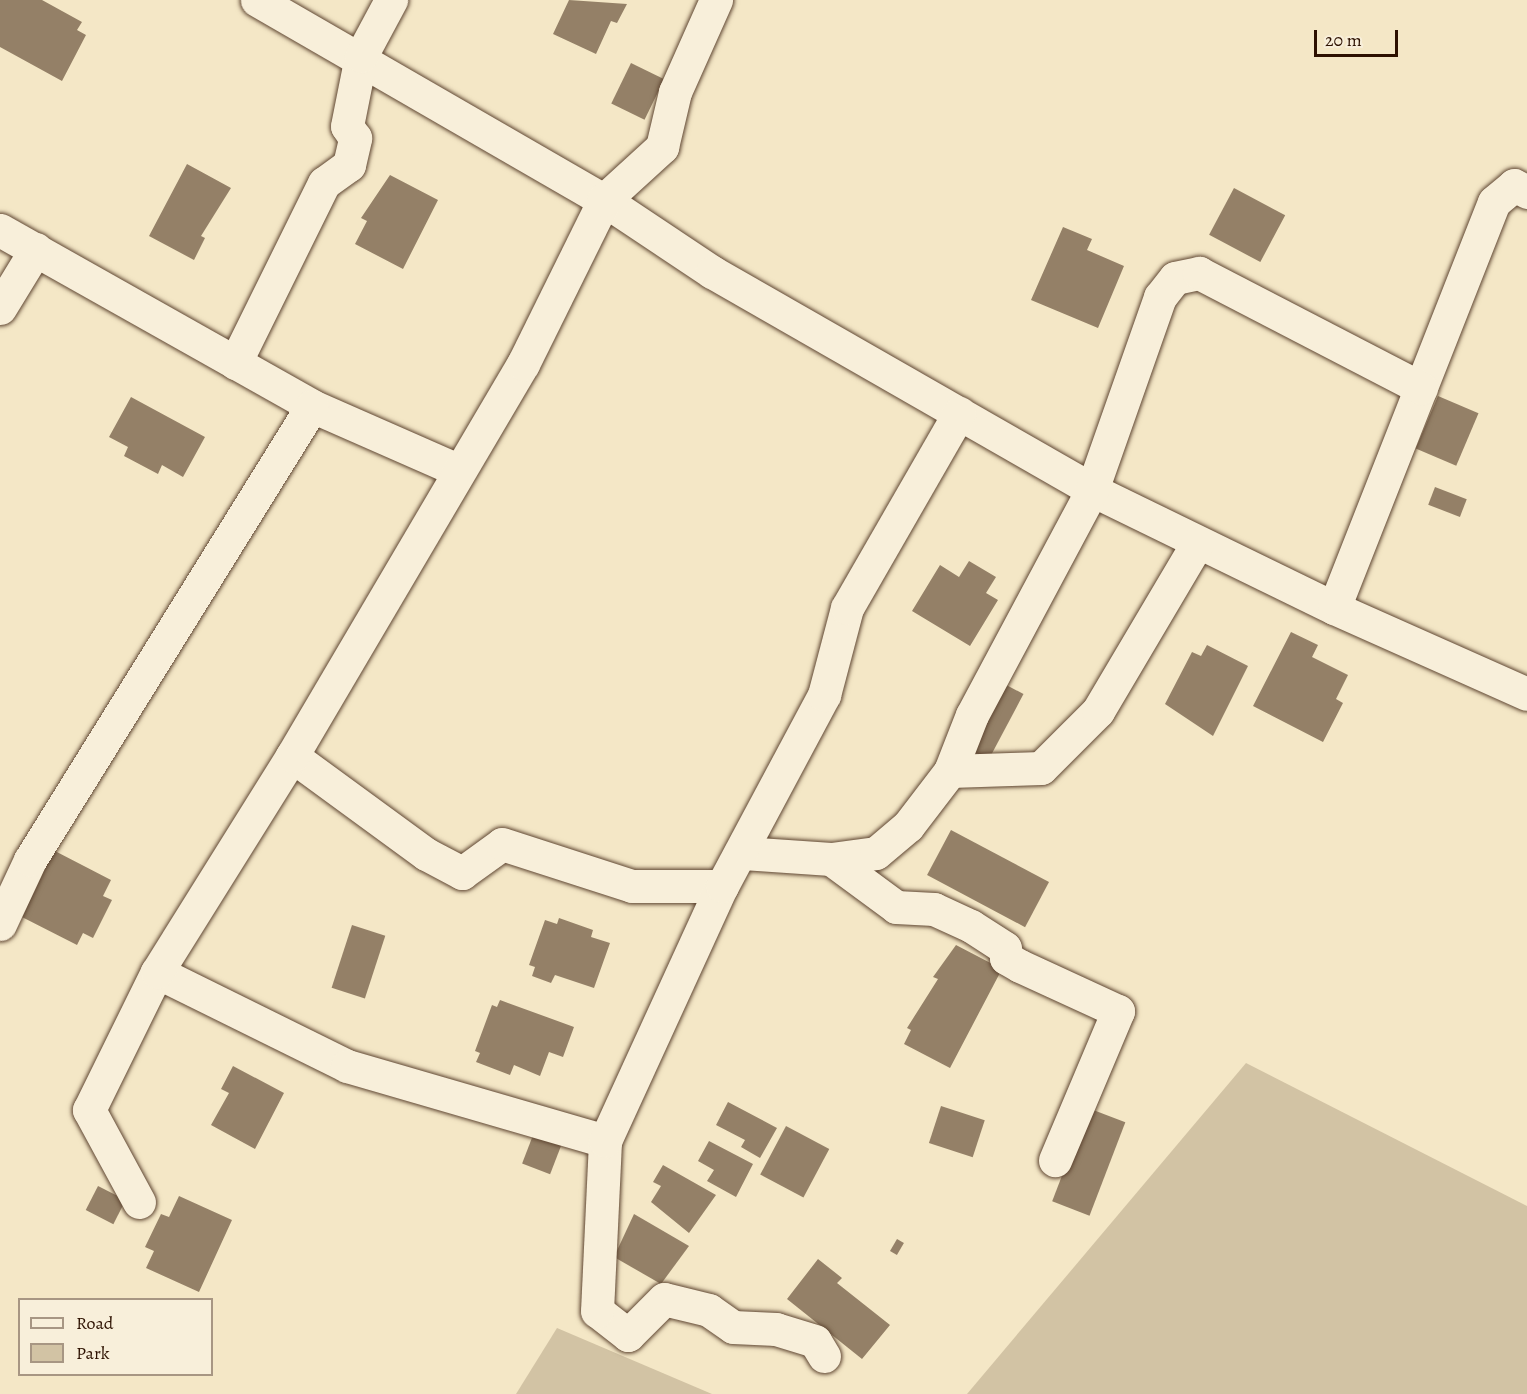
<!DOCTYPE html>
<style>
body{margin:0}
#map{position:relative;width:1527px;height:1394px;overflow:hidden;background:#f4e7c6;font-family:Alegreya,serif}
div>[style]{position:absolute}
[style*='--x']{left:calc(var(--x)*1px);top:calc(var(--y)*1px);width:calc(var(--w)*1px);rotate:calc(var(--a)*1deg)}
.green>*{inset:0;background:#d2c3a4}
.building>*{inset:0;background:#948067;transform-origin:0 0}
.roads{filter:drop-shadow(0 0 2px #5f4632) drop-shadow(0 0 2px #5f4632)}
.minor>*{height:33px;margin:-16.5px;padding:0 16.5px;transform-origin:16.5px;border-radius:16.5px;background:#f8efda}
span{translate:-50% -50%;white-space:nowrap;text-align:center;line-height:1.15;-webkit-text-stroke:4.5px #f8efda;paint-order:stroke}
.legend{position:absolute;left:18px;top:1298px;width:195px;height:78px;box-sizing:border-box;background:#f8efda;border:2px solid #a79683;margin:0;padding:8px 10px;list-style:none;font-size:18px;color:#2d1100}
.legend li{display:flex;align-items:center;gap:12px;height:30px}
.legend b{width:30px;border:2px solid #a79683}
.scale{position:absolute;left:1314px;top:30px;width:84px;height:27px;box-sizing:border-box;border:3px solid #2d1100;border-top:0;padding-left:8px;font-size:18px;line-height:21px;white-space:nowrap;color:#2d1100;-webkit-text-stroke:4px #f8efda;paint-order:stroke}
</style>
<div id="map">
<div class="green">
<i style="clip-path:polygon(1246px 1063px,1527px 1206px,1527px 1394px,967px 1394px)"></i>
<i style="clip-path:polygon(557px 1328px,712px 1394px,516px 1394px)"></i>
</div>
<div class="building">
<i style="clip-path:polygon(0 0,42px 0,82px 22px,77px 30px,86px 35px,62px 81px,0 47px)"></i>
<i style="clip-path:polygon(569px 0,627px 4px,617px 23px,611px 21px,596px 54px,553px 34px)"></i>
<i style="left:631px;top:63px;width:37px;height:45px;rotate:26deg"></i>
<i style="clip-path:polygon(187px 164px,231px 188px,201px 236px,205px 238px,194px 260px,149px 236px)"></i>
<i style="clip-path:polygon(390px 175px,438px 200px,403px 269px,355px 244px,367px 221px,361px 218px)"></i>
<i style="left:1234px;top:188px;width:58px;height:53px;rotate:28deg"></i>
<i style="clip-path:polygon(1063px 227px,1092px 239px,1087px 250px,1124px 266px,1098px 328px,1031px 300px)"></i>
<i style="left:1438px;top:396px;width:44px;height:57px;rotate:23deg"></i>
<i style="clip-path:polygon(131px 397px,205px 437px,183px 477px,162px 465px,158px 474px,124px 456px,128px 447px,109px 437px)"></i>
<i style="left:1435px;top:487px;width:34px;height:19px;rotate:21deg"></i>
<i style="clip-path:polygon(969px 561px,996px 577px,986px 593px,998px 600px,970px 646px,912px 611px,940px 565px,959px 577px)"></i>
<i style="clip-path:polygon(1291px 632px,1318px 645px,1312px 657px,1348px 675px,1336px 699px,1343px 703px,1323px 742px,1253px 706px)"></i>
<i style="clip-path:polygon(1207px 645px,1248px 666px,1213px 736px,1165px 704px,1192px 652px,1201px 656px)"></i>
<i style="left:997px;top:680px;width:30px;height:74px;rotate:28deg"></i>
<i style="left:951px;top:830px;width:111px;height:51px;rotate:28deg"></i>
<i style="clip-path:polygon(53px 850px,111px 880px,103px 896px,112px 900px,93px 938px,83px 933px,77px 945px,18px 915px)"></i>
<i style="clip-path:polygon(559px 918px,593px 930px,591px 937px,610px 943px,594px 988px,555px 975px,551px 983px,532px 976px,535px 967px,529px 965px,545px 920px,557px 924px)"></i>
<i style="left:352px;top:925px;width:35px;height:66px;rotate:18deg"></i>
<i style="clip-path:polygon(956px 945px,1002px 969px,950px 1068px,904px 1044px,911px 1030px,907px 1028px,938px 979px,933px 977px)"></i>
<i style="clip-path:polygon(500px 1000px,574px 1027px,563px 1057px,549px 1052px,540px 1076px,514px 1065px,510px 1075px,476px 1062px,480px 1053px,475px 1051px,492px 1005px,497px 1007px)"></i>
<i style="clip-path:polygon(233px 1066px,284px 1093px,255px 1149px,211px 1125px,229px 1093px,221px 1089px)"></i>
<i style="clip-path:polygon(728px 1102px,777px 1128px,760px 1158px,741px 1147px,745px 1140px,716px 1125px)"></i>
<i style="left:941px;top:1106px;width:46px;height:39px;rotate:18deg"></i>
<i style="left:1088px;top:1108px;width:40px;height:100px;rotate:21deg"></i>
<i style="left:786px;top:1126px;width:49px;height:55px;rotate:28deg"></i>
<i style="left:535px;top:1130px;width:30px;height:36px;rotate:21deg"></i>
<i style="clip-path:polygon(709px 1141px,753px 1164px,736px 1197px,707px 1181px,714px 1170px,698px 1161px)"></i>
<i style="clip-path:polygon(663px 1165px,716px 1195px,689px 1233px,651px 1202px,661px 1186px,653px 1182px)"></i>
<i style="left:98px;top:1186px;width:31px;height:27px;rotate:27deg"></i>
<i style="clip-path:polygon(179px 1196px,232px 1220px,199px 1292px,146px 1268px,154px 1251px,145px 1247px,161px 1214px,169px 1217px)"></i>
<i style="clip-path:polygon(634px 1214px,689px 1246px,661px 1284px,614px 1257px)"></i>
<i style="left:897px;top:1239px;width:8px;height:14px;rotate:30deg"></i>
<i style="clip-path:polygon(818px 1259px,842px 1278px,837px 1283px,890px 1325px,862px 1359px,787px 1299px)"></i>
</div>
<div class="roads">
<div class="minor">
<i style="--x:257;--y:0;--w:401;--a:30"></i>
<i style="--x:604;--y:200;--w:130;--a:33.7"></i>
<i style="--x:712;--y:272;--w:438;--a:29.8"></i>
<i style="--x:1092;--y:490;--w:269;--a:26"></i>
<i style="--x:1334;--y:608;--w:211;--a:24"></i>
<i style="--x:0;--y:230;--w:358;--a:29.4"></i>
<i style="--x:312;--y:406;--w:159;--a:23.7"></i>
<i style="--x:0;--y:308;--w:69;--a:-58.6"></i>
<i style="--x:235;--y:363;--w:201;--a:-63.7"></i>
<i style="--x:324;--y:183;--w:31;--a:-36"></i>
<i style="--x:349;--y:165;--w:28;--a:-77"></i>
<i style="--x:355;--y:138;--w:14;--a:-124"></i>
<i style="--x:347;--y:126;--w:71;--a:-78.7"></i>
<i style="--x:361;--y:56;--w:64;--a:-61.8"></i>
<i style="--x:1334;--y:608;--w:436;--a:-68.5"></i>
<i style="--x:1494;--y:202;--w:26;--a:-40"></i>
<i style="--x:1514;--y:185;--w:15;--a:28"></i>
<i style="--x:292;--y:756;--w:166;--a:36.2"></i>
<i style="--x:426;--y:854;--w:41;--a:27.8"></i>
<i style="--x:462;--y:873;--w:49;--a:-35.9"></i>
<i style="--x:502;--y:844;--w:137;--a:17.9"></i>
<i style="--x:632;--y:886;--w:90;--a:0"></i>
<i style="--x:950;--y:771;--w:91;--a:-1.9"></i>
<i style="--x:1041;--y:768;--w:81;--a:-45"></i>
<i style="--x:1098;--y:711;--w:196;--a:-59.4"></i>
<i style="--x:743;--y:853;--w:88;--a:3.9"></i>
<i style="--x:831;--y:859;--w:81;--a:36.4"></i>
<i style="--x:896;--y:907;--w:38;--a:3"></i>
<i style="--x:934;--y:909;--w:41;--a:24.7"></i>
<i style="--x:971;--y:926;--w:40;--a:32.9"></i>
<i style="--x:1005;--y:948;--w:10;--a:84"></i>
<i style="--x:1006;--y:958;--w:16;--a:30"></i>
<i style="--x:1020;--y:966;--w:108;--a:24.7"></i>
<i style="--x:1118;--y:1011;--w:162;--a:112.9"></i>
<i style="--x:831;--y:859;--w:45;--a:-7.6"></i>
<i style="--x:876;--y:853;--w:42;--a:-40.2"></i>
<i style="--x:908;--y:826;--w:69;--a:-52.6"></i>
<i style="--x:950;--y:771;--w:60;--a:-68.6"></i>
<i style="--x:972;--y:715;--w:255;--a:-61.9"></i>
<i style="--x:1092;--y:490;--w:205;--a:-70.6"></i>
<i style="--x:1160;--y:297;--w:24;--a:-52"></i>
<i style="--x:1175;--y:278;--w:25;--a:-12"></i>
<i style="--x:1199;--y:273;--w:250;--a:27.4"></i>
<i style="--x:0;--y:924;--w:71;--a:-64.9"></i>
<i style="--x:30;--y:860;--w:534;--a:-58.15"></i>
<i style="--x:157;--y:972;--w:212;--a:26.3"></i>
<i style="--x:347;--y:1066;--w:269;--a:16.2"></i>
<i style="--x:139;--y:1202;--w:105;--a:-118.5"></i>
<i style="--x:89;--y:1110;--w:154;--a:-63.8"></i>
<i style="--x:157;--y:972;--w:255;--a:-58"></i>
<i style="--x:292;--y:756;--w:455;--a:-59.5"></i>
<i style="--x:523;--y:364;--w:183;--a:-63.7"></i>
<i style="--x:604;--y:200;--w:79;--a:-42.4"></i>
<i style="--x:662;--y:147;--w:57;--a:-76.7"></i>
<i style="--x:675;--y:92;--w:101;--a:-66"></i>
<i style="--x:824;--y:1356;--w:17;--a:-121"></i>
<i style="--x:815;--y:1341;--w:41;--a:-162.9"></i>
<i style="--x:776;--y:1329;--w:43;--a:-177.3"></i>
<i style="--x:733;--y:1327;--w:29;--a:-145"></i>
<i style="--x:709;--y:1310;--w:46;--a:-166.3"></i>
<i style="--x:664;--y:1299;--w:51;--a:135"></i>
<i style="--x:628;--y:1335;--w:39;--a:-142"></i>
<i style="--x:597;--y:1311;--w:170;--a:-87.3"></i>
<i style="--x:605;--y:1141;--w:281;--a:-65.4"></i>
<i style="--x:722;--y:886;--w:217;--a:-61.9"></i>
<i style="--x:824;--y:695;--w:90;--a:-75.2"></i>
<i style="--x:847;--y:608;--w:225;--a:-60.1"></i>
</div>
</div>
<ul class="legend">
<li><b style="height:8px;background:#f8efda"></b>Road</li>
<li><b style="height:16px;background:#d2c3a4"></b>Park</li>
</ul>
<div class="scale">20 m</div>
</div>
